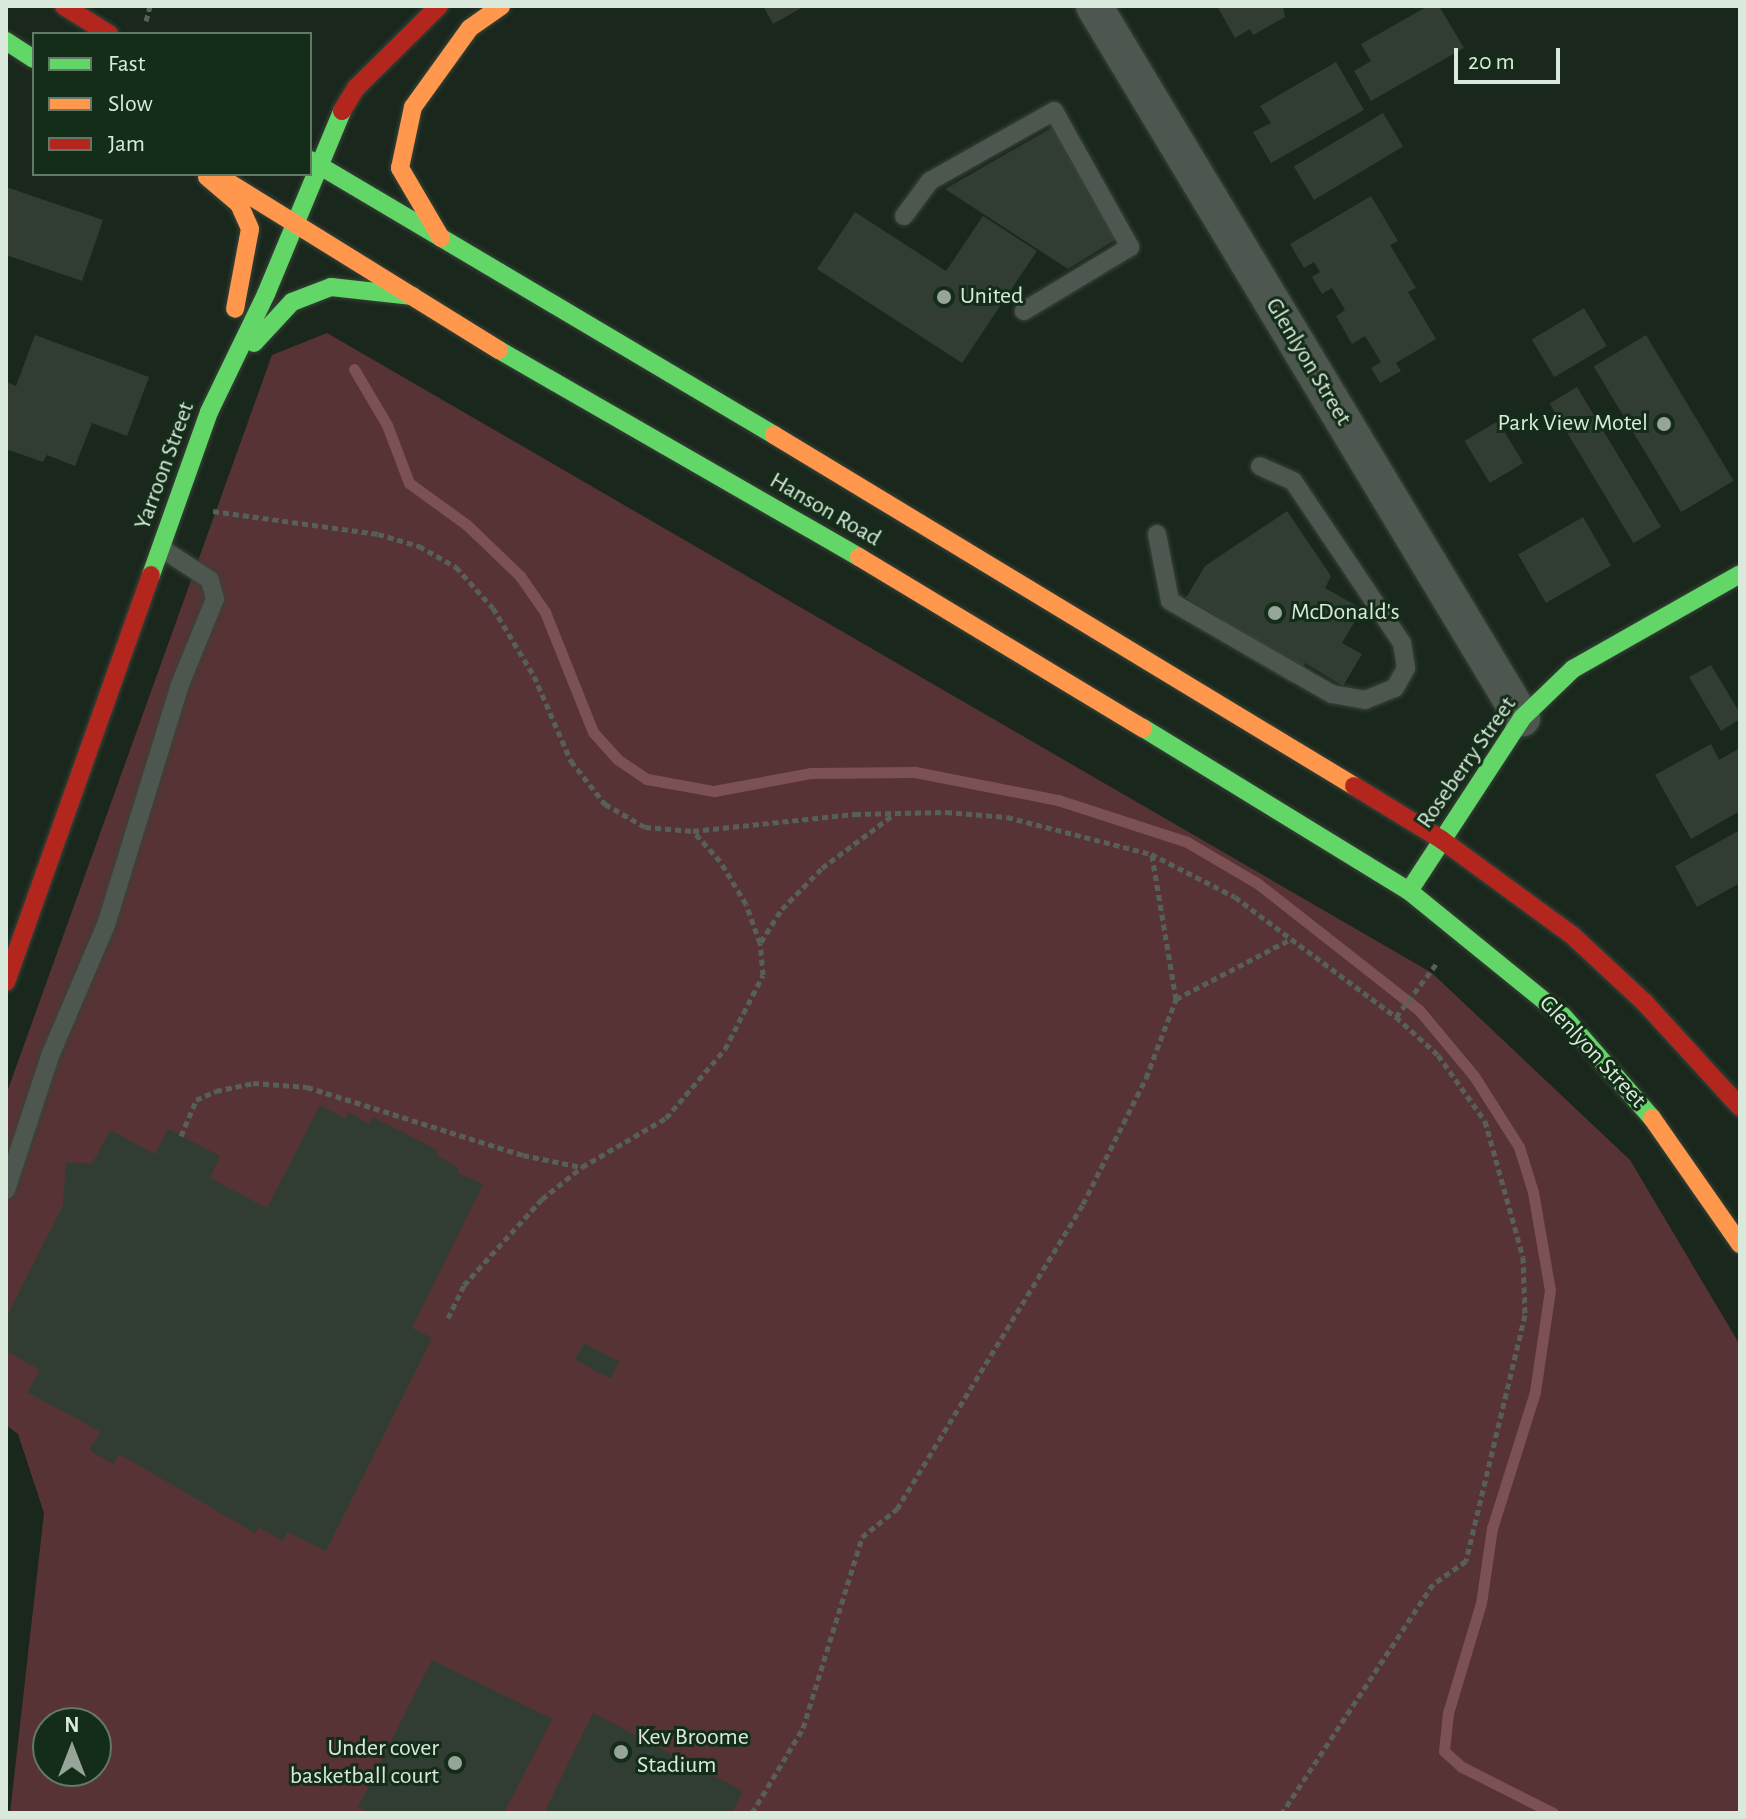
<!DOCTYPE html>
<style>
body{margin:0}
#map{position:relative;width:1746px;height:1819px;overflow:hidden;background:#1a271c;font-family:"Alegreya Sans",sans-serif}
div>[style]{position:absolute}
[style*='--x']{left:calc(var(--x)*1px);top:calc(var(--y)*1px);width:calc(var(--w)*1px);rotate:calc(var(--a)*1deg)}
.green>*{inset:0;background:#573335}
.stream>*{height:11px;margin:-5.5px;padding:0 5.5px;transform-origin:5.5px;border-radius:5.5px;background:#7c5154}
.building>*{inset:0;background:#313d33;transform-origin:0 0}
.path>*{height:5px;margin-top:-2.5px;transform-origin:0;background:repeating-linear-gradient(90deg,#576058 0 6px,transparent 0 10px)}
.roads{filter:drop-shadow(0 0 2px #384339) drop-shadow(0 0 2px #384339)}
.lane>*{height:18px;margin:-9px;padding:0 9px;transform-origin:9px;border-radius:9px;background:#4e574f}
.street>*{height:36px;margin:-18px;padding:0 18px;transform-origin:18px;border-radius:18px;background:#4e574f}
.fast>*{height:18px;margin:-9px;padding:0 9px;transform-origin:9px;border-radius:9px;background:#63d668}
.slow>*{height:18px;margin:-9px;padding:0 9px;transform-origin:9px;border-radius:9px;background:#ff974d}
.jam>*{height:18px;margin:-9px;padding:0 9px;transform-origin:9px;border-radius:9px;background:#b3261e}
.dots>*{width:22px;height:22px;translate:-50% -50%;box-sizing:border-box;border:4px solid #142d18;border-radius:50%}
span{translate:-50% -50%;white-space:nowrap;text-align:center;line-height:1.15;-webkit-text-stroke:6px #142d18;paint-order:stroke}
.poi-label{font-size:24px;color:#d9e9db}
.left{translate:0 -50%;text-align:left}
.right{translate:-100% -50%;text-align:right}
.street-label{font-size:24px;color:#d9e9db}
.frame{position:absolute;inset:0;border:8px solid #d9e9db;pointer-events:none}
.legend{position:absolute;left:32px;top:32px;width:280px;height:144px;box-sizing:border-box;background:#142d18;border:2px solid #637866;margin:0;padding:10px 14px;list-style:none;font-size:24px;color:#d9e9db}
.legend li{display:flex;align-items:center;gap:16px;height:40px}
.legend b{width:40px;border:2px solid #637866}
.north{position:absolute;left:32px;top:1707px;width:80px;height:80px;box-sizing:border-box;background:#142d18;border:2px solid #637866;border-radius:50%;rotate:0deg;font-size:22px;font-weight:700;line-height:32px;text-align:center;color:#d9e9db}
.north::after{content:'';display:block;margin:auto;width:28px;height:36px;background:#96a598;clip-path:polygon(50% 0,100% 100%,50% 72%,0 100%)}
.scale{position:absolute;left:1454px;top:48px;width:106px;height:36px;box-sizing:border-box;border:4px solid #d9e9db;border-top:0;padding-left:10px;font-size:24px;line-height:28px;white-space:nowrap;color:#d9e9db;-webkit-text-stroke:6px #142d18;paint-order:stroke}
</style>
<div id="map">
<div class="green">
<i style="clip-path:polygon(evenodd,327px 333px,1432px 973px,1630px 1160px,1740px 1345px,1740px 1813px,10px 1813px,44px 1513px,18px 1434px,6px 1425px,6px 1095px,272px 355px,327px 333px,48px 1723px,96px 1723px,96px 1771px,48px 1771px,48px 1723px)"></i>
</div>
<div class="stream">
<i style="--x:354;--y:369;--w:65;--a:59.5"></i>
<i style="--x:387;--y:425;--w:62;--a:69.2"></i>
<i style="--x:409;--y:483;--w:72;--a:35.9"></i>
<i style="--x:467;--y:525;--w:74;--a:43.9"></i>
<i style="--x:520;--y:576;--w:44;--a:55.2"></i>
<i style="--x:545;--y:612;--w:129;--a:68.2"></i>
<i style="--x:593;--y:732;--w:36;--a:48"></i>
<i style="--x:617;--y:759;--w:36;--a:34"></i>
<i style="--x:647;--y:779;--w:68;--a:10.2"></i>
<i style="--x:714;--y:791;--w:99;--a:-10.5"></i>
<i style="--x:811;--y:773;--w:104;--a:-0.6"></i>
<i style="--x:915;--y:772;--w:146;--a:11.1"></i>
<i style="--x:1058;--y:800;--w:136;--a:18"></i>
<i style="--x:1187;--y:842;--w:81;--a:30.4"></i>
<i style="--x:1257;--y:883;--w:206;--a:38.1"></i>
<i style="--x:1419;--y:1010;--w:86;--a:50.2"></i>
<i style="--x:1474;--y:1076;--w:84;--a:57.6"></i>
<i style="--x:1519;--y:1147;--w:47;--a:72.7"></i>
<i style="--x:1533;--y:1192;--w:99;--a:80.2"></i>
<i style="--x:1550;--y:1290;--w:103;--a:98.4"></i>
<i style="--x:1535;--y:1392;--w:143;--a:107.5"></i>
<i style="--x:1492;--y:1528;--w:76;--a:98.3"></i>
<i style="--x:1481;--y:1603;--w:115;--a:106.7"></i>
<i style="--x:1448;--y:1713;--w:38;--a:96"></i>
<i style="--x:1444;--y:1751;--w:24;--a:42"></i>
<i style="--x:1462;--y:1767;--w:102;--a:26.8"></i>
</div>
<div class="building">
<i style="clip-path:polygon(763px 6px,805px 6px,773px 24px)"></i>
<i style="clip-path:polygon(1217px 6px,1283px 6px,1285px 17px,1253px 35px,1250px 29px,1235px 38px)"></i>
<i style="clip-path:polygon(1428px 6px,1439px 6px,1464px 48px,1371px 101px,1354px 71px,1371px 61px,1361px 44px)"></i>
<i style="clip-path:polygon(1336px 62px,1364px 110px,1271px 163px,1253px 132px,1271px 123px,1260px 106px)"></i>
<i style="left:1383px;top:113px;width:39px;height:104px;rotate:59deg"></i>
<i style="clip-path:polygon(1053px 127px,1118px 238px,1068px 269px,945px 189px)"></i>
<i style="clip-path:polygon(6px 187px,103px 220px,82px 281px,6px 255px)"></i>
<i style="clip-path:polygon(1371px 196px,1398px 241px,1390px 245px,1416px 288px,1408px 292px,1436px 339px,1396px 363px,1401px 371px,1380px 383px,1371px 368px,1381px 362px,1365px 336px,1352px 344px,1336px 316px,1345px 310px,1332px 288px,1322px 294px,1312px 277px,1320px 272px,1314px 262px,1304px 268px,1290px 244px)"></i>
<i style="clip-path:polygon(855px 212px,946px 271px,983px 216px,1037px 251px,962px 363px,817px 269px)"></i>
<i style="left:1584px;top:308px;width:44px;height:61px;rotate:59deg"></i>
<i style="clip-path:polygon(35px 335px,149px 377px,127px 436px,92px 423px,75px 466px,47px 455px,43px 462px,6px 449px,6px 382px,16px 386px)"></i>
<i style="left:1646px;top:335px;width:170px;height:61px;rotate:59deg"></i>
<i style="left:1577px;top:387px;width:163px;height:32px;rotate:59deg"></i>
<i style="left:1498px;top:421px;width:49px;height:39px;rotate:59deg"></i>
<i style="clip-path:polygon(1287px 511px,1331px 576px,1325px 588px,1362px 609px,1342px 643px,1362px 654px,1343px 686px,1305px 663px,1293px 684px,1214px 637px,1224px 621px,1186px 598px,1205px 566px)"></i>
<i style="left:1583px;top:517px;width:56px;height:75px;rotate:60deg"></i>
<i style="clip-path:polygon(1711px 665px,1740px 713px,1740px 719px,1721px 731px,1689px 677px)"></i>
<i style="clip-path:polygon(1711px 744px,1719px 760px,1740px 748px,1740px 811px,1691px 839px,1655px 775px)"></i>
<i style="clip-path:polygon(1740px 830px,1740px 883px,1697px 907px,1675px 866px)"></i>
<i style="clip-path:polygon(320px 1105px,346px 1119px,349px 1112px,369px 1124px,373px 1117px,439px 1151px,436px 1155px,459px 1168px,456px 1172px,483px 1184px,412px 1328px,432px 1338px,326px 1551px,287px 1532px,283px 1541px,258px 1527px,255px 1533px,119px 1454px,113px 1464px,89px 1450px,101px 1432px,27px 1392px,40px 1370px,6px 1351px,6px 1318px,63px 1205px,66px 1162px,92px 1164px,110px 1130px,155px 1154px,168px 1129px,220px 1156px,210px 1178px,267px 1208px)"></i>
<i style="left:584px;top:1343px;width:40px;height:19px;rotate:28deg"></i>
<i style="clip-path:polygon(432px 1660px,552px 1719px,504px 1813px,369px 1813px,358px 1807px)"></i>
<i style="clip-path:polygon(593px 1713px,743px 1791px,732px 1813px,544px 1813px)"></i>
</div>
<div class="path">
<i style="--x:146;--y:21;--w:16;--a:-75"></i>
<i style="--x:213;--y:511;--w:167;--a:7.9"></i>
<i style="--x:378;--y:534;--w:43;--a:16.3"></i>
<i style="--x:419;--y:546;--w:43;--a:29.6"></i>
<i style="--x:456;--y:567;--w:55;--a:47.9"></i>
<i style="--x:493;--y:608;--w:79;--a:58.9"></i>
<i style="--x:534;--y:676;--w:93;--a:66.5"></i>
<i style="--x:571;--y:761;--w:55;--a:51.7"></i>
<i style="--x:605;--y:804;--w:46;--a:29.9"></i>
<i style="--x:645;--y:827;--w:48;--a:4.8"></i>
<i style="--x:693;--y:831;--w:163;--a:-6"></i>
<i style="--x:855;--y:814;--w:91;--a:-1.3"></i>
<i style="--x:946;--y:812;--w:61;--a:4.7"></i>
<i style="--x:1007;--y:817;--w:149;--a:14.4"></i>
<i style="--x:1151;--y:854;--w:94;--a:27.1"></i>
<i style="--x:1235;--y:897;--w:201;--a:36.7"></i>
<i style="--x:1396;--y:1017;--w:57;--a:42.1"></i>
<i style="--x:1438;--y:1055;--w:81;--a:54.5"></i>
<i style="--x:1485;--y:1121;--w:141;--a:74.4"></i>
<i style="--x:1523;--y:1257;--w:58;--a:88"></i>
<i style="--x:1525;--y:1315;--w:253;--a:103.5"></i>
<i style="--x:1466;--y:1561;--w:40;--a:145.1"></i>
<i style="--x:1433;--y:1584;--w:274;--a:123.4"></i>
<i style="--x:761;--y:942;--w:39;--a:-58"></i>
<i style="--x:782;--y:909;--w:57;--a:-45.7"></i>
<i style="--x:822;--y:868;--w:89;--a:-36.7"></i>
<i style="--x:1176;--y:999;--w:127;--a:-27.6"></i>
<i style="--x:1396;--y:1017;--w:68;--a:-52.8"></i>
<i style="--x:181;--y:1136;--w:39;--a:-67"></i>
<i style="--x:196;--y:1100;--w:22;--a:-24"></i>
<i style="--x:216;--y:1091;--w:38;--a:-12"></i>
<i style="--x:253;--y:1083;--w:54;--a:4.2"></i>
<i style="--x:307;--y:1087;--w:226;--a:17.5"></i>
<i style="--x:523;--y:1155;--w:59;--a:11.7"></i>
<i style="--x:448;--y:1318;--w:37;--a:-64"></i>
<i style="--x:464;--y:1285;--w:116;--a:-47.8"></i>
<i style="--x:542;--y:1199;--w:51;--a:-38.7"></i>
<i style="--x:582;--y:1167;--w:97;--a:-30.3"></i>
<i style="--x:666;--y:1118;--w:91;--a:-49.5"></i>
<i style="--x:725;--y:1049;--w:83;--a:-62.8"></i>
<i style="--x:763;--y:975;--w:32;--a:-95"></i>
<i style="--x:760;--y:943;--w:41;--a:-109.7"></i>
<i style="--x:746;--y:904;--w:50;--a:-121.2"></i>
<i style="--x:720;--y:861;--w:39;--a:-132"></i>
<i style="--x:752;--y:1813;--w:99;--a:-59"></i>
<i style="--x:803;--y:1728;--w:200;--a:-72.8"></i>
<i style="--x:862;--y:1537;--w:45;--a:-38.7"></i>
<i style="--x:897;--y:1509;--w:357;--a:-58.6"></i>
<i style="--x:1083;--y:1204;--w:141;--a:-63.4"></i>
<i style="--x:1146;--y:1078;--w:85;--a:-69.2"></i>
<i style="--x:1176;--y:999;--w:146;--a:-99.5"></i>
</div>
<div class="roads">
<div class="lane">
<i style="--x:904;--y:216;--w:44;--a:-53.4"></i>
<i style="--x:930;--y:181;--w:142;--a:-29.4"></i>
<i style="--x:1054;--y:111;--w:156;--a:60.8"></i>
<i style="--x:1130;--y:247;--w:124;--a:148.9"></i>
<i style="--x:1157;--y:534;--w:68;--a:79"></i>
<i style="--x:1170;--y:601;--w:187;--a:29.9"></i>
<i style="--x:1332;--y:694;--w:34;--a:10"></i>
<i style="--x:1365;--y:700;--w:32;--a:-22"></i>
<i style="--x:1395;--y:688;--w:23;--a:-61"></i>
<i style="--x:1406;--y:668;--w:25;--a:-99"></i>
<i style="--x:1402;--y:643;--w:195;--a:-123.9"></i>
<i style="--x:1293;--y:481;--w:36;--a:-156"></i>
<i style="--x:6;--y:1190;--w:141;--a:-71.8"></i>
<i style="--x:50;--y:1056;--w:142;--a:-66.9"></i>
<i style="--x:106;--y:925;--w:249;--a:-72.9"></i>
<i style="--x:179;--y:687;--w:95;--a:-67.8"></i>
<i style="--x:215;--y:599;--w:20;--a:-105"></i>
<i style="--x:210;--y:580;--w:59;--a:-146.9"></i>
</div>
<div class="street">
<i style="--x:1094;--y:6;--w:831;--a:58.99"></i>
</div>
<div class="fast">
<i style="--x:6;--y:41;--w:33;--a:33"></i>
<i style="--x:310;--y:160;--w:539;--a:30.65"></i>
<i style="--x:254;--y:343;--w:56;--a:-47.2"></i>
<i style="--x:292;--y:302;--w:42;--a:-21"></i>
<i style="--x:331;--y:287;--w:82;--a:6.3"></i>
<i style="--x:499;--y:350;--w:415;--a:29.9"></i>
<i style="--x:151;--y:575;--w:173;--a:-70.4"></i>
<i style="--x:209;--y:412;--w:131;--a:-64.2"></i>
<i style="--x:266;--y:294;--w:198;--a:-67.4"></i>
<i style="--x:1143;--y:728;--w:312;--a:31.5"></i>
<i style="--x:1409;--y:891;--w:198;--a:39.1"></i>
<i style="--x:1563;--y:1016;--w:135;--a:48.9"></i>
<i style="--x:1409;--y:891;--w:207;--a:-56.8"></i>
<i style="--x:1522;--y:718;--w:71;--a:-43.9"></i>
<i style="--x:1573;--y:669;--w:192;--a:-29.6"></i>
</div>
<div class="slow">
<i style="--x:215;--y:174;--w:334;--a:31.8"></i>
<i style="--x:207;--y:177;--w:42;--a:40.2"></i>
<i style="--x:239;--y:204;--w:27;--a:66"></i>
<i style="--x:250;--y:229;--w:81;--a:100.6"></i>
<i style="--x:441;--y:238;--w:81;--a:-120.4"></i>
<i style="--x:400;--y:168;--w:62;--a:-78"></i>
<i style="--x:413;--y:107;--w:97;--a:-54.2"></i>
<i style="--x:470;--y:28;--w:38;--a:-35"></i>
<i style="--x:774;--y:435;--w:678;--a:31.18"></i>
<i style="--x:859;--y:557;--w:332;--a:31.1"></i>
<i style="--x:1652;--y:1118;--w:154;--a:55.1"></i>
</div>
<div class="jam">
<i style="--x:64;--y:6;--w:53;--a:31.9"></i>
<i style="--x:342;--y:111;--w:27;--a:-59"></i>
<i style="--x:356;--y:88;--w:117;--a:-44.7"></i>
<i style="--x:1354;--y:786;--w:103;--a:31.5"></i>
<i style="--x:1442;--y:840;--w:162;--a:36.2"></i>
<i style="--x:1573;--y:936;--w:98;--a:42.9"></i>
<i style="--x:1645;--y:1003;--w:141;--a:47.6"></i>
<i style="--x:6;--y:982;--w:432;--a:-70.4"></i>
</div>
</div>
<div class="dots">
<i style="left:944px;top:297px;background:#96a598"></i>
<i style="left:1664px;top:424px;background:#96a598"></i>
<i style="left:1275px;top:613px;background:#96a598"></i>
<i style="left:621px;top:1752px;background:#96a598"></i>
<i style="left:455px;top:1763px;background:#96a598"></i>
</div>
<div class="poi-label">
<span class="left" style="left:960px;top:297px">United</span>
<span class="right" style="left:1648px;top:424px">Park View Motel</span>
<span class="left" style="left:1291px;top:613px">McDonald's</span>
<span class="left" style="left:637px;top:1752px">Kev Broome<br>Stadium</span>
<span class="right" style="left:439px;top:1763px">Under cover<br>basketball court</span>
</div>
<div class="street-label">
<span style="left:1308px;top:362px;rotate:59deg">Glenlyon Street</span>
<span style="left:165px;top:466px;rotate:-70deg">Yarroon Street</span>
<span style="left:825px;top:510px;rotate:30deg">Hanson Road</span>
<span style="left:1467px;top:763px;rotate:-55deg">Roseberry Street</span>
<span style="left:1592px;top:1052px;rotate:47deg">Glenlyon Street</span>
</div>
<div class="frame"></div>
<ul class="legend">
<li><b style="height:10px;background:#63d668"></b>Fast</li>
<li><b style="height:10px;background:#ff974d"></b>Slow</li>
<li><b style="height:10px;background:#b3261e"></b>Jam</li>
</ul>
<div class="north">N</div>
<div class="scale">20 m</div>
</div>
